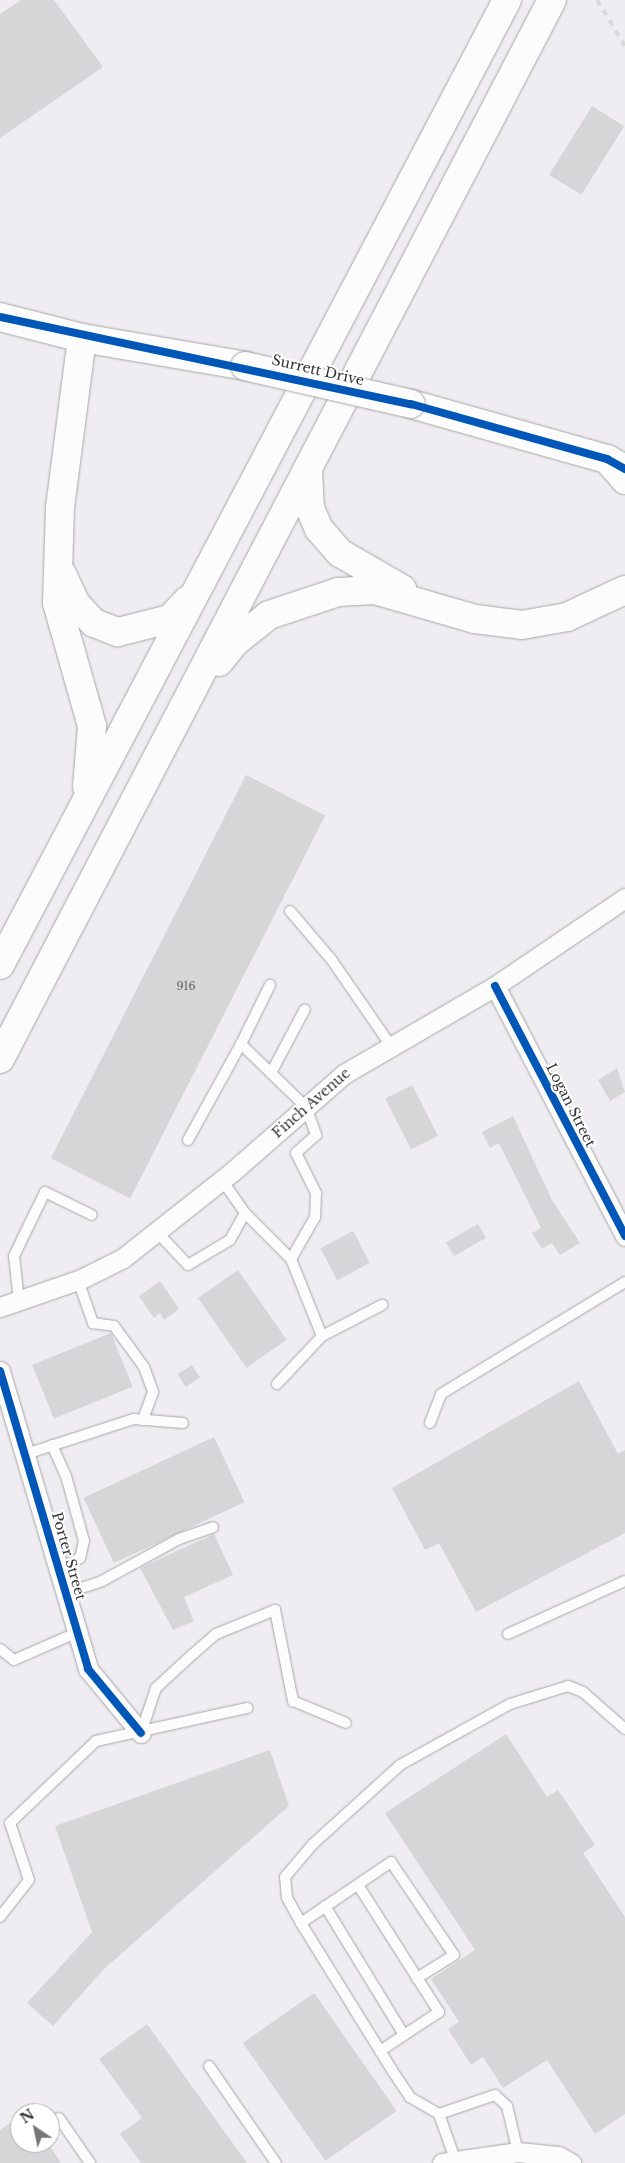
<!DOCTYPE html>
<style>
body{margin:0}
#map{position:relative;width:625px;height:2163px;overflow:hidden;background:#efedf1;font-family:"Libre Baskerville",serif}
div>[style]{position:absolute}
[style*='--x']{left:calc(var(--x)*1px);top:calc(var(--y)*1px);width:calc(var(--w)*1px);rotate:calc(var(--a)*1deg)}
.building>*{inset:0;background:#d6d5d8;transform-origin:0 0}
.roads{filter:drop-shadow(0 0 1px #a7a6a8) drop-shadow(0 0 1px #a7a6a8)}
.lane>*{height:10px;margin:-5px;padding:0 5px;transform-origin:5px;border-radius:5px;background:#fdfcfd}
.street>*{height:19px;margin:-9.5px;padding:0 9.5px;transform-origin:9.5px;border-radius:9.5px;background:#fdfcfd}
.secondary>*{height:28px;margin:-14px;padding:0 14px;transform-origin:14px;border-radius:14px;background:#fdfcfd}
.highway>*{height:28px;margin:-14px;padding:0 14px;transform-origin:14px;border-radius:14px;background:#fdfcfd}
.rail>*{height:4px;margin-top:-2px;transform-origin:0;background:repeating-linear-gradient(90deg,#d9d9da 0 6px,transparent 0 12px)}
.bridges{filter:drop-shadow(0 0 1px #a7a6a8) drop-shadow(0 0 1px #a7a6a8)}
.secondary-bridge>*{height:28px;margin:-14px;padding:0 14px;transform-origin:14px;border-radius:14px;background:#fdfcfd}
.cycleway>*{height:8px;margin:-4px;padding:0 4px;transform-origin:4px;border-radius:4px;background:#0057b8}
span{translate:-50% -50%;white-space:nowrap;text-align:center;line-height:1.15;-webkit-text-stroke:4px #fff;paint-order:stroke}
.number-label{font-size:11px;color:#5f5e60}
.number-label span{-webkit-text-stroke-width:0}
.street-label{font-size:14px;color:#353436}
.north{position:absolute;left:10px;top:2103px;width:50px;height:50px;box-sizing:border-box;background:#fff;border:1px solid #aeaeaf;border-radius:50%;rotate:326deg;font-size:14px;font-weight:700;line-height:20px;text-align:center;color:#353436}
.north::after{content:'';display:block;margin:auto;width:18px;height:22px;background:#767577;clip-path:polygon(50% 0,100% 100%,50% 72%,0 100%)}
</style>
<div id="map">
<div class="building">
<i style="clip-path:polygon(21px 0,54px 0,103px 67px,0 138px,0 14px)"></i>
<i style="left:592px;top:106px;width:38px;height:81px;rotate:32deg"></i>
<i style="left:246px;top:775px;width:89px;height:430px;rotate:27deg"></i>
<i style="clip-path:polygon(617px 1068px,625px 1092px,610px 1101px,598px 1080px)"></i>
<i style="left:412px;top:1085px;width:57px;height:30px;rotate:63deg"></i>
<i style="clip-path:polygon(513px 1116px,552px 1200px,580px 1243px,560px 1255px,552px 1243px,542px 1249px,532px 1233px,541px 1228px,499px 1143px,490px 1148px,482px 1132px)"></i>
<i style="left:478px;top:1224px;width:16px;height:37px;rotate:60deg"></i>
<i style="left:353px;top:1231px;width:36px;height:37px;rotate:62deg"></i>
<i style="left:238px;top:1270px;width:85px;height:49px;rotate:55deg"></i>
<i style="clip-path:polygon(160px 1281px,179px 1309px,164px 1320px,160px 1313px,154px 1318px,139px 1296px)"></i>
<i style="left:111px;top:1333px;width:58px;height:85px;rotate:68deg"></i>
<i style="left:192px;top:1365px;width:15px;height:17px;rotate:58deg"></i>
<i style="clip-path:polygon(579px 1381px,618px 1454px,625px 1450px,625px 1533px,476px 1612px,439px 1543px,425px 1550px,392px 1488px)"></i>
<i style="left:214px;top:1437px;width:72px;height:144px;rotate:65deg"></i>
<i style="clip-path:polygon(214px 1534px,233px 1575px,184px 1597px,194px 1621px,173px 1630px,140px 1568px)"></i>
<i style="clip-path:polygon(506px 1734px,547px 1797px,558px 1790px,595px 1845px,583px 1853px,625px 1917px,625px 2114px,595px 2134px,547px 2060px,503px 2088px,483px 2057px,471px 2065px,448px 2029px,459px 2022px,431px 1979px,475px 1950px,385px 1813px)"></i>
<i style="clip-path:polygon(270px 1750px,289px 1806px,104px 1969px,53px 2026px,27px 2003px,92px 1932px,55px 1826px)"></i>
<i style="left:314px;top:1993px;width:144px;height:87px;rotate:55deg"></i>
<i style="clip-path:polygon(147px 2024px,247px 2163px,141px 2163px,120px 2134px,142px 2118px,99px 2059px)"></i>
<i style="clip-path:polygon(20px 2116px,20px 2143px,48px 2143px,61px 2163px,0 2163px,0 2130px)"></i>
</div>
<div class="roads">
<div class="lane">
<i style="--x:290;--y:911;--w:63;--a:49.5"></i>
<i style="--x:331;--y:959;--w:102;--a:55.4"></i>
<i style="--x:241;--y:1044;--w:66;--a:-63.8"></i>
<i style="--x:271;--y:1073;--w:72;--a:-62"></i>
<i style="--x:188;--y:1140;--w:110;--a:-61.1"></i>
<i style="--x:241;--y:1044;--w:91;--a:44.1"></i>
<i style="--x:306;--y:1107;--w:30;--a:70"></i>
<i style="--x:316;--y:1135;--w:27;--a:138"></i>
<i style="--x:296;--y:1153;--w:45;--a:63.4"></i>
<i style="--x:316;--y:1193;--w:24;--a:92"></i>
<i style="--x:315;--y:1217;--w:48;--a:119.7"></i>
<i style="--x:245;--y:1213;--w:65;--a:45"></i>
<i style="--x:291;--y:1259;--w:83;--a:68.1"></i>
<i style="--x:322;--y:1336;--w:68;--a:-27.3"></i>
<i style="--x:157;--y:1232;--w:45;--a:46.8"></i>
<i style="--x:188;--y:1265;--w:49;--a:-30.8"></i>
<i style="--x:230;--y:1240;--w:31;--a:-61"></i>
<i style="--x:245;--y:1213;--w:40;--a:-124.9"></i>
<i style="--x:78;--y:1280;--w:46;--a:70.8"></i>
<i style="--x:93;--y:1323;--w:21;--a:8"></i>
<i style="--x:114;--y:1326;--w:51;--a:53.8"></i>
<i style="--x:144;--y:1367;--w:27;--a:70"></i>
<i style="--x:153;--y:1392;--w:30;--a:110"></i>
<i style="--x:19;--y:1301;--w:45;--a:-96.3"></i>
<i style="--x:14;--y:1256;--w:71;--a:-64.2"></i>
<i style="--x:45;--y:1192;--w:52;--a:26.1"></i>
<i style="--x:277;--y:1384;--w:66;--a:-46.8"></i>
<i style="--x:430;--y:1423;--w:31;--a:-69"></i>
<i style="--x:441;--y:1394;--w:215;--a:-31.3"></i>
<i style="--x:52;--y:1445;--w:34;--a:66"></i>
<i style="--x:66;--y:1476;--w:67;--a:74.5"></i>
<i style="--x:84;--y:1541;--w:17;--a:103"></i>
<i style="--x:80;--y:1558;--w:24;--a:152"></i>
<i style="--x:26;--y:1454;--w:114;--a:-18"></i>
<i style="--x:134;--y:1419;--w:49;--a:4.7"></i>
<i style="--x:66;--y:1593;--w:38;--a:-18"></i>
<i style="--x:102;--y:1581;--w:88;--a:-28.6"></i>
<i style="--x:179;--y:1539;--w:36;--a:-19"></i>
<i style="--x:508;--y:1634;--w:128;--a:-24.4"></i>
<i style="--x:0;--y:1649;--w:18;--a:38"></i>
<i style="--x:14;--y:1660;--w:70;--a:-23.6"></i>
<i style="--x:141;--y:1733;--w:47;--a:-71.6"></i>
<i style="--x:156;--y:1688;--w:50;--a:-42.6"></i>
<i style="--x:193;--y:1654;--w:30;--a:-41"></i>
<i style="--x:216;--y:1634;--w:64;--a:-22.1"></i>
<i style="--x:275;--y:1610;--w:93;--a:78.8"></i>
<i style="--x:293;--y:1701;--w:57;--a:22.5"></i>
<i style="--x:358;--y:1885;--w:151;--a:57.5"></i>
<i style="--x:439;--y:2012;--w:42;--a:146.7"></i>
<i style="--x:325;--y:1906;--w:151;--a:58.5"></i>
<i style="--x:404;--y:2035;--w:29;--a:146"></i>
<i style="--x:0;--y:1917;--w:47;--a:-51.9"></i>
<i style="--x:29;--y:1880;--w:60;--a:-108.4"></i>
<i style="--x:10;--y:1823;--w:119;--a:-43.6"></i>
<i style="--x:96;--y:1741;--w:155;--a:-12.3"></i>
<i style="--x:301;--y:1923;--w:109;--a:-34.1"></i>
<i style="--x:391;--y:1862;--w:112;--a:55.9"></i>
<i style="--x:454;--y:1955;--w:44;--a:148.1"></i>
<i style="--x:209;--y:2066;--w:118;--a:55.4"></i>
<i style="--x:439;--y:2114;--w:34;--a:-150"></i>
<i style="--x:410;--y:2097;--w:32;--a:-124"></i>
<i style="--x:392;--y:2070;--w:173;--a:-121.8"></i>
<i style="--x:301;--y:1923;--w:29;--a:-119"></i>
<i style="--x:287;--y:1898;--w:21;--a:-95"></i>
<i style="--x:285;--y:1877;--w:43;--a:-49.7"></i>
<i style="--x:313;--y:1844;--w:118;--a:-42.2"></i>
<i style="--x:400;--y:1765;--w:126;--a:-29"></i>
<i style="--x:510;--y:1704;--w:61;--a:-17.2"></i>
<i style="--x:568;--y:1686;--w:16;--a:22"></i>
<i style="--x:583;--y:1692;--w:56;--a:41.4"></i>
<i style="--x:59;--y:2118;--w:55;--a:55.4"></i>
<i style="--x:455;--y:2159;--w:48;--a:-109.6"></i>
<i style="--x:439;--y:2114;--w:59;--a:-18.7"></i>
<i style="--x:495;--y:2095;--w:16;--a:43"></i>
<i style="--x:507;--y:2106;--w:47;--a:76.6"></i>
</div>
<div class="street">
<i style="--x:495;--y:986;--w:282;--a:62.5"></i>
<i style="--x:0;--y:1307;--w:86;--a:-19.1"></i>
<i style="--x:81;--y:1279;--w:47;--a:-26.6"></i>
<i style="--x:123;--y:1258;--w:139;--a:-38.3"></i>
<i style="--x:232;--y:1172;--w:149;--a:-41.2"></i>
<i style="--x:344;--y:1074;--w:175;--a:-30.2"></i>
<i style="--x:495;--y:986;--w:157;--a:-34.1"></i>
<i style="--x:0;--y:1371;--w:311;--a:73.5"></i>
<i style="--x:88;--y:1669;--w:83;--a:50.4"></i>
<i style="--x:442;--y:2163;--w:77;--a:-8.2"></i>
<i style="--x:518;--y:2152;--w:40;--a:5.7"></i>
<i style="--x:558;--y:2156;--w:15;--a:28"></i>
</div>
<div class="secondary">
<i style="--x:0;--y:317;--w:85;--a:14.4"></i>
<i style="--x:82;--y:338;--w:165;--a:9.7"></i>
<i style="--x:411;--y:404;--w:204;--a:15.7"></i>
<i style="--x:607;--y:459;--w:21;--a:29"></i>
</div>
<div class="highway">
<i style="--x:82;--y:338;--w:170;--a:97.4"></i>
<i style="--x:60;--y:507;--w:96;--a:91.8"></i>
<i style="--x:57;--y:603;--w:128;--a:74.1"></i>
<i style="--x:92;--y:726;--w:61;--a:94.7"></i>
<i style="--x:607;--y:459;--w:28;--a:49"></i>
<i style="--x:308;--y:470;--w:38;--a:87"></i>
<i style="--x:310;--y:508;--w:23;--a:67"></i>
<i style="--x:319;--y:529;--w:32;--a:49"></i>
<i style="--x:340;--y:553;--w:72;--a:30.1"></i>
<i style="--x:62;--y:574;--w:33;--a:65"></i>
<i style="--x:76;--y:604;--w:26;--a:47"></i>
<i style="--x:94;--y:623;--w:26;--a:21"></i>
<i style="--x:118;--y:632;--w:54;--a:-14"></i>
<i style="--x:170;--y:619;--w:26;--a:-47"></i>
<i style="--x:219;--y:662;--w:26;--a:-51"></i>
<i style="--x:235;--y:642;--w:43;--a:-38.5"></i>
<i style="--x:269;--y:615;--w:73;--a:-18.4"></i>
<i style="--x:338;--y:592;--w:37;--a:-3"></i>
<i style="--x:375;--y:590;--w:104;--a:16.2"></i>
<i style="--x:475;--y:619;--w:47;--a:7.3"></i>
<i style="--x:522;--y:625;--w:46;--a:-10.1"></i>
<i style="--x:567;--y:617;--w:64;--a:-25"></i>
<i style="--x:0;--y:965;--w:1090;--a:-62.28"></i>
<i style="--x:0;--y:1059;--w:1194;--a:-62.47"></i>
</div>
</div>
<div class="rail">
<i style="--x:597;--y:0;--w:54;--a:58.7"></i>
</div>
<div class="bridges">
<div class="secondary-bridge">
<i style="--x:245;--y:366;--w:170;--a:12.9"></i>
</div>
</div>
<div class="cycleway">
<i style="--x:0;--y:317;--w:420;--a:12"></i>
<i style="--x:411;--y:404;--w:204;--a:15.7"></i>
<i style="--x:607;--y:459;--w:21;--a:29"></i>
<i style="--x:495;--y:986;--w:282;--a:62.5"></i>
<i style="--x:0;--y:1371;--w:311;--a:73.5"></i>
<i style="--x:88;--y:1669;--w:83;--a:50.4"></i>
</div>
<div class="number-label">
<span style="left:186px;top:986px">916</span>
</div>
<div class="street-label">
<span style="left:318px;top:370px;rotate:13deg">Surrett Drive</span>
<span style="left:311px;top:1103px;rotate:-41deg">Finch Avenue</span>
<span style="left:571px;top:1105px;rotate:63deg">Logan Street</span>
<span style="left:69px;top:1556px;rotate:74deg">Porter Street</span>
</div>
<div class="north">N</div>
</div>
